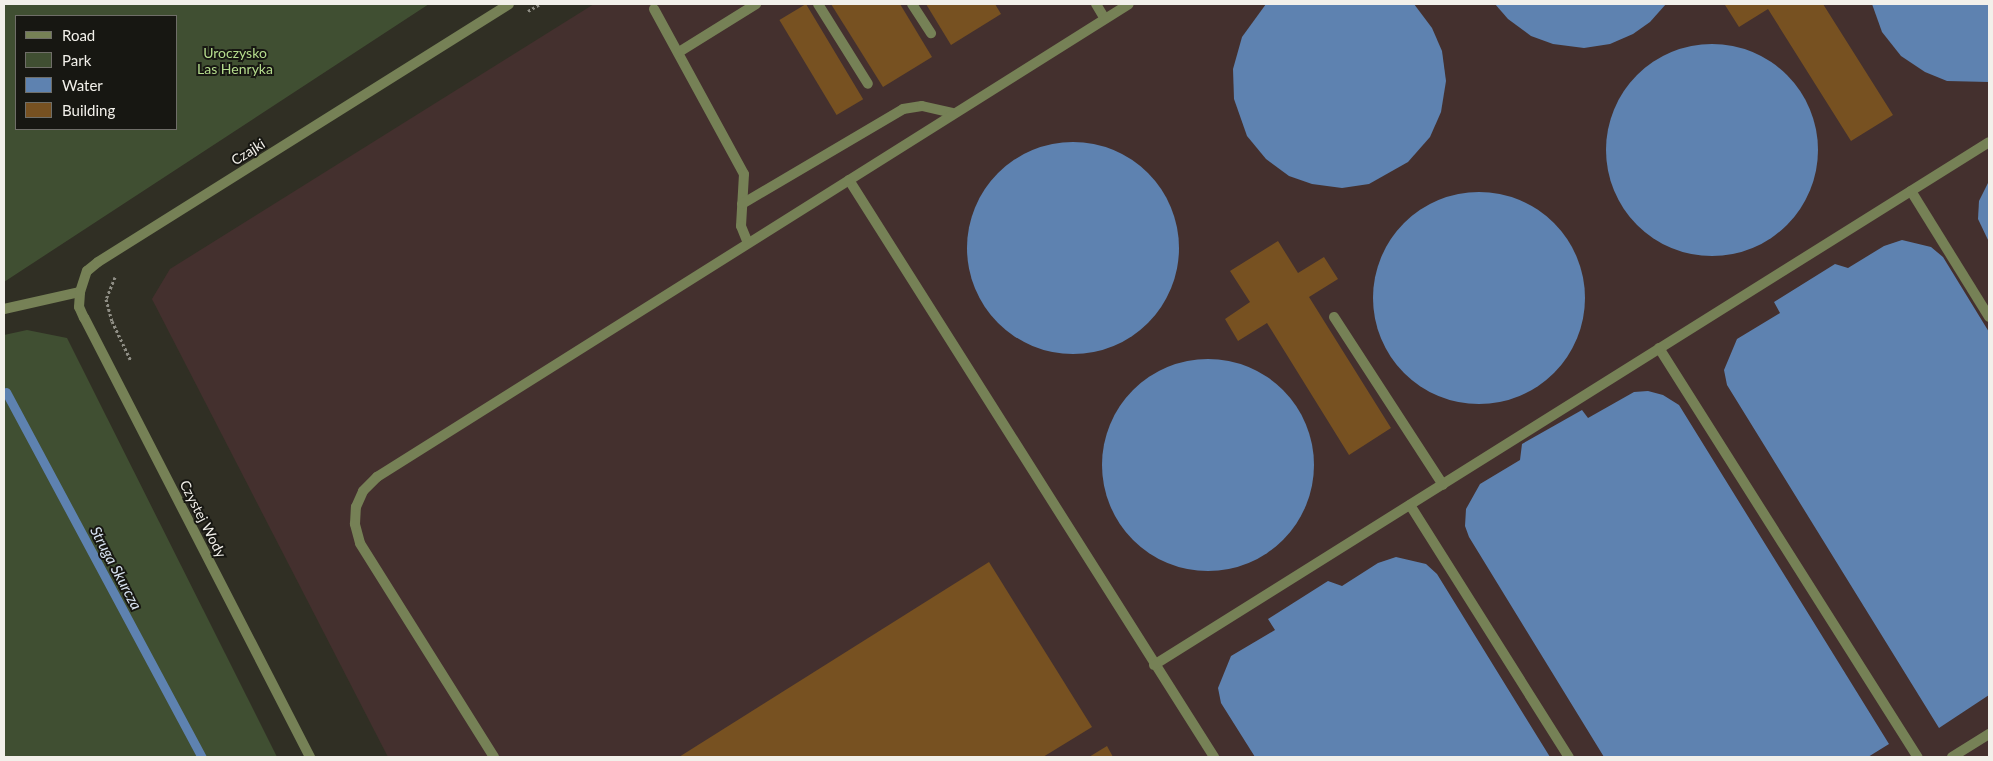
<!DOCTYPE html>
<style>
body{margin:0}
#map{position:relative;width:1993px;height:761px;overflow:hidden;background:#302f24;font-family:Lato,sans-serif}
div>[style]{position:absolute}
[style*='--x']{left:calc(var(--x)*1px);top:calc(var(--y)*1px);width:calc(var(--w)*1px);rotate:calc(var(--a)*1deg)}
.industrial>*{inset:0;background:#44302e}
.green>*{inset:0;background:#404f32}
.water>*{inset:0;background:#5e82b0}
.round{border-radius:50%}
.stream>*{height:9px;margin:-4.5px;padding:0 4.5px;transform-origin:4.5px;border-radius:4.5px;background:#5e82b0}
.building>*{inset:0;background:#775121;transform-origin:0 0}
.path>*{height:3px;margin-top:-1.5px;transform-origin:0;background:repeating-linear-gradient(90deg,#8f8e85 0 2.5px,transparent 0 5px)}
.lane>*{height:10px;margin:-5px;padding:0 5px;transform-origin:5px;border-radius:5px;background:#768156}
.street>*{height:10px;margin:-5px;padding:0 5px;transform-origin:5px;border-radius:5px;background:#768156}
span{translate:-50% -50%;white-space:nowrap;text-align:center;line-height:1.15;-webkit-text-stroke:4px #171712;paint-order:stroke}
.park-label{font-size:14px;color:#b5dc8d}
.street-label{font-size:14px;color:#f2f0ea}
.water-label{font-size:15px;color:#d9e4f2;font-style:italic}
.frame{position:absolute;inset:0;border:5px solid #f2f0ea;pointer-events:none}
.legend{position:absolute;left:15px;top:15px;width:162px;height:115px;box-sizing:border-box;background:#171712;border:1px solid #6f6e68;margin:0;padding:6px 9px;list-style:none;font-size:15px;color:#f2f0ea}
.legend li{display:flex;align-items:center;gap:10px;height:25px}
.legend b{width:25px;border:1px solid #6f6e68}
</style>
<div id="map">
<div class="industrial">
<i style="clip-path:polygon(594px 4px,1989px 4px,1989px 757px,388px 757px,152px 299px,170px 269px)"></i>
</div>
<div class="green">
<i style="clip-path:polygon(evenodd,4px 4px,429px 4px,4px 282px,4px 4px,16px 16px,176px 16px,176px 129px,16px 129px,16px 16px)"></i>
<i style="clip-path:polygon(27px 330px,67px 338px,277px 757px,4px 757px,4px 335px)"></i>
</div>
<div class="water">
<i style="clip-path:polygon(1266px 4px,1414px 4px,1432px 28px,1442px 51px,1446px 81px,1441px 112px,1430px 137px,1408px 162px,1369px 184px,1342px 188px,1312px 184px,1289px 176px,1266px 159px,1247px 136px,1234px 99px,1233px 69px,1242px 37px)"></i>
<i style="clip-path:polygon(1495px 4px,1666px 4px,1650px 22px,1633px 34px,1610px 44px,1584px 48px,1553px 44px,1531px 36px,1508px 19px)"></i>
<i style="clip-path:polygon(1872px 4px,1989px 4px,1989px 82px,1947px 81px,1925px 72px,1901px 56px,1882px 32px)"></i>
<i class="round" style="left:1606px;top:44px;width:212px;height:212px"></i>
<i class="round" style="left:967px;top:142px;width:212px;height:212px"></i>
<i style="clip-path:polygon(1989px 181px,1989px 242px,1978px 219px,1979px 201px)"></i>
<i class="round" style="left:1373px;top:192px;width:212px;height:212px"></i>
<i style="clip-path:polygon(1902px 240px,1931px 247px,1943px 257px,1989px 332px,1989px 695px,1939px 728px,1727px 385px,1724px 370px,1737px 339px,1780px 313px,1774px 302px,1835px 264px,1848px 268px,1884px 246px)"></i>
<i class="round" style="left:1102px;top:359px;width:212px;height:212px"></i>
<i style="clip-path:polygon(1648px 391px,1663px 395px,1679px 405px,1889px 744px,1868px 757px,1604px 757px,1469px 537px,1465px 526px,1466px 509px,1480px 484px,1520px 460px,1522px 444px,1582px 410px,1588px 418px,1634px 392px)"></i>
<i style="clip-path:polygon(1396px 557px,1426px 564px,1437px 574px,1550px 757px,1255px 757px,1221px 703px,1218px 688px,1231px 656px,1275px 630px,1268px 619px,1328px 581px,1342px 586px,1378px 563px)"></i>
</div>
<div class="stream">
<i style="--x:6;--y:392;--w:414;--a:61.8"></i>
</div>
<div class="building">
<i style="left:806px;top:4px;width:111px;height:31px;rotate:59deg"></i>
<i style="clip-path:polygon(831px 4px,900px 4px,932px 57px,883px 87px)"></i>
<i style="clip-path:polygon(926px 4px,995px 4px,1001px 14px,951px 45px)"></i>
<i style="clip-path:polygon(1823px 4px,1893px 115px,1851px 141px,1768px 9px,1739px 27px,1725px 5px)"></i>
<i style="clip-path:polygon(1278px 241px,1298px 273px,1324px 257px,1338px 279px,1309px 297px,1391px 428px,1349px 455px,1267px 323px,1238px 341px,1225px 319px,1250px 302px,1230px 271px)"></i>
<i style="clip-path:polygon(989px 562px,1092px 727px,1043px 757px,679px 757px)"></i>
<i style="clip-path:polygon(1107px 746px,1113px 757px,1089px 757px)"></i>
</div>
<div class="path">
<i style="--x:528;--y:11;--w:14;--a:-30"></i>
<i style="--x:115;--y:277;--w:24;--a:112"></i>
<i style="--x:106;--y:299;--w:23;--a:75"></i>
<i style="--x:112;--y:321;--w:44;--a:64.6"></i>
</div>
<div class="lane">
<i style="--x:818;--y:4;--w:94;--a:58"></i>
<i style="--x:912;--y:4;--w:35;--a:57"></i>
<i style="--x:1096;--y:4;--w:17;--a:59"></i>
<i style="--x:654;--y:9;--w:188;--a:61.4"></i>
<i style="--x:744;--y:174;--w:52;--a:93.3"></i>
<i style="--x:741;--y:226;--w:18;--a:68"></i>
<i style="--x:679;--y:52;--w:91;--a:-31.9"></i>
<i style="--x:849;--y:180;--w:683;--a:57.68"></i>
<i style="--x:1911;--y:191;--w:148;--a:58.2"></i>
<i style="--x:742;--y:204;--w:187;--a:-30.5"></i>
<i style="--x:903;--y:109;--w:19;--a:-9"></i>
<i style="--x:922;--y:106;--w:31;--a:13"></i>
<i style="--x:1334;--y:317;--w:200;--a:57"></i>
<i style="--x:1659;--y:348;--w:484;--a:57.7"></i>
<i style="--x:1410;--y:505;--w:298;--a:57.8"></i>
<i style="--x:1154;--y:665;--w:985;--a:-32.06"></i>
<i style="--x:494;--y:757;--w:252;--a:-122.1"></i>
<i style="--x:360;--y:543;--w:20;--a:-105"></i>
<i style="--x:355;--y:524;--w:17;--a:-87"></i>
<i style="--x:356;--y:507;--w:17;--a:-66"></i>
<i style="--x:363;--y:491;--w:20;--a:-45"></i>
<i style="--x:377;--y:477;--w:888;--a:-32.17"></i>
<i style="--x:1952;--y:757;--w:44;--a:-31.9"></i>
</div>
<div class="street">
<i style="--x:4;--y:309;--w:78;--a:-12.6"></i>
<i style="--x:310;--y:757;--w:494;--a:-117.2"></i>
<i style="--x:84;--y:318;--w:12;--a:-114"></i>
<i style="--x:79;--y:307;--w:15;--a:-86"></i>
<i style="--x:80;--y:292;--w:22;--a:-72"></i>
<i style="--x:87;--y:271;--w:14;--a:-39"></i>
<i style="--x:98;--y:262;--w:485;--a:-32.1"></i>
</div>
<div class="park-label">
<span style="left:235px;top:61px">Uroczysko<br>Las Henryka</span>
</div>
<div class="street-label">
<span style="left:248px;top:152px;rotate:-32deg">Czajki</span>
<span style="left:203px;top:519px;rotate:63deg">Czystej Wody</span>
</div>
<div class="water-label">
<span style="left:116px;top:568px;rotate:62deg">Struga Skurcza</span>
</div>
<div class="frame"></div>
<ul class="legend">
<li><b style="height:6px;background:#768156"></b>Road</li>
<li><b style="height:14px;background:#404f32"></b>Park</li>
<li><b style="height:14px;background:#5e82b0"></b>Water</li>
<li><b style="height:14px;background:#775121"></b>Building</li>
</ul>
</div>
